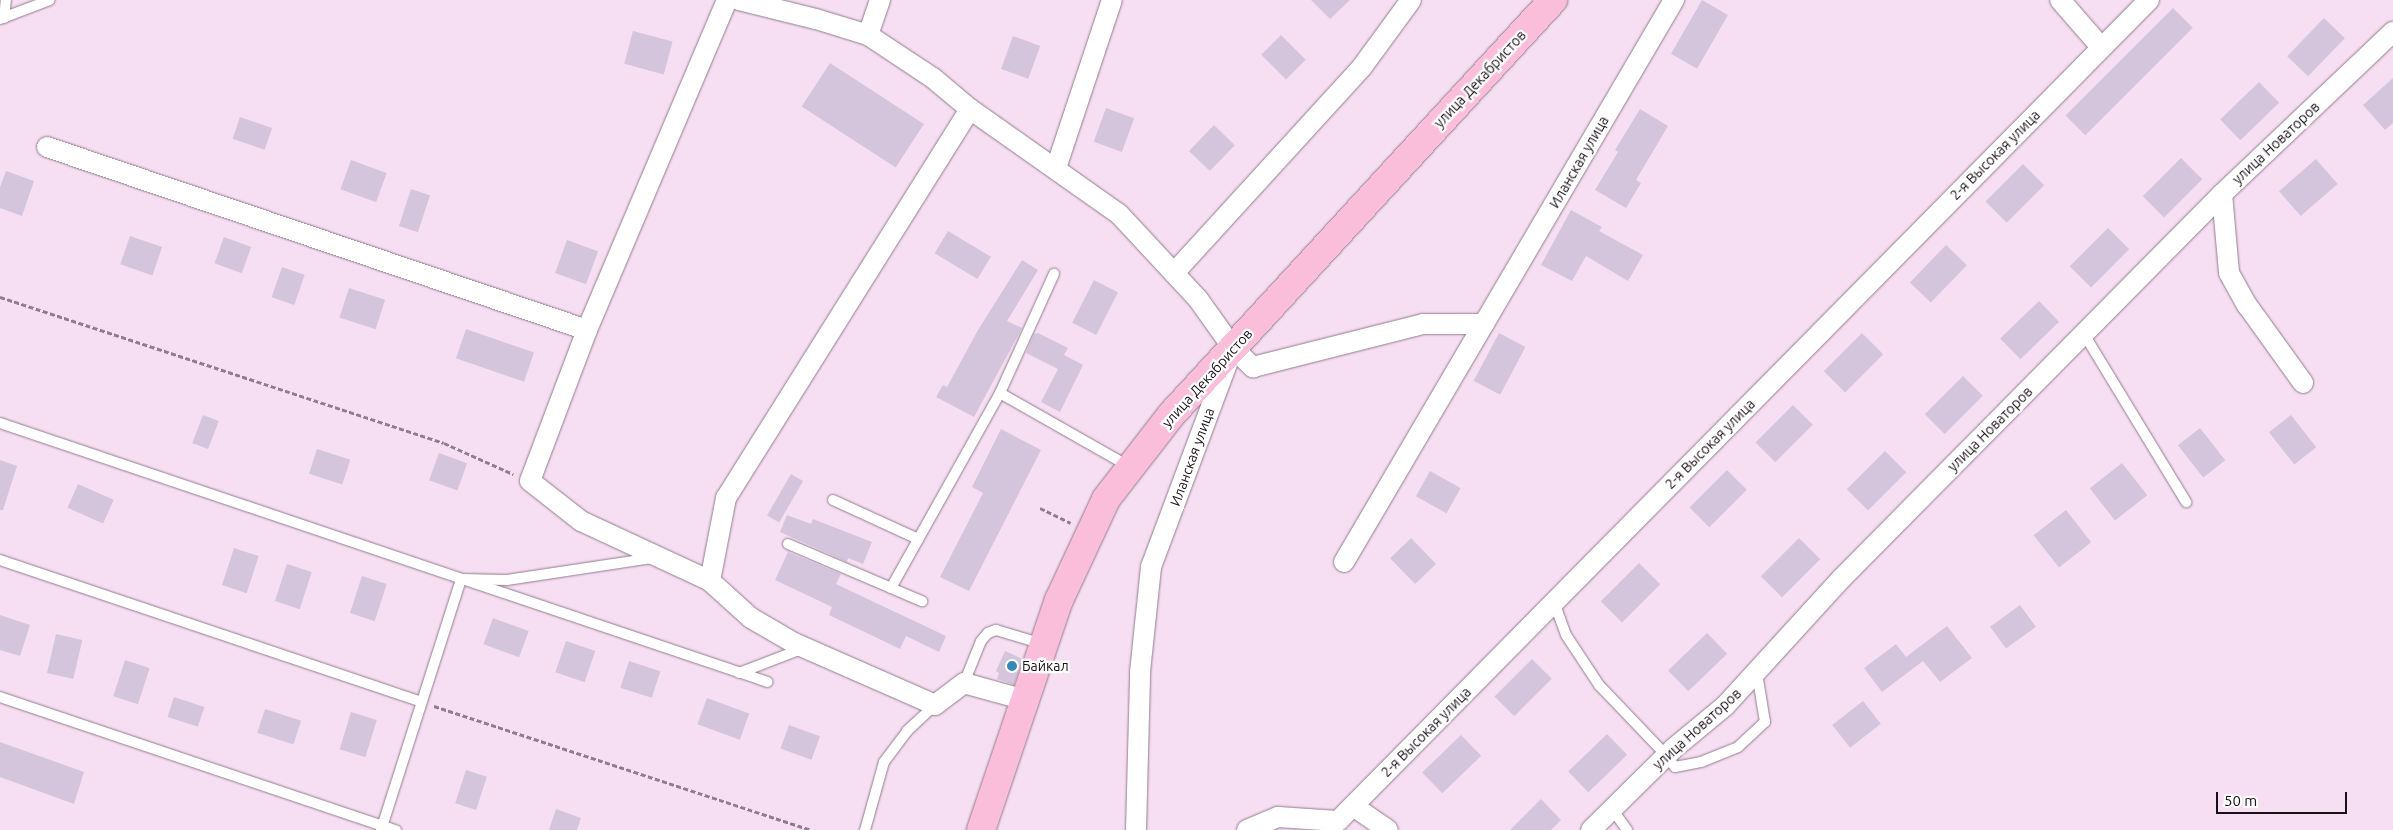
<!DOCTYPE html>
<meta charset="utf-8">
<style>
body{margin:0}
#map{position:relative;width:2393px;height:830px;overflow:hidden;background:#f7dff3;font-family:Ubuntu,sans-serif}
div>[style]{position:absolute}
[style*='--x']{left:calc(var(--x)*1px);top:calc(var(--y)*1px);width:calc(var(--w)*1px);rotate:calc(var(--a)*1deg)}
.building>*{inset:0;background:#d4c5dd;transform-origin:0 0}
.path>*{height:3px;margin-top:-1.5px;transform-origin:0;background:repeating-linear-gradient(90deg,#8e7e8b 0 5px,transparent 0 7.5px)}
.roads{filter:drop-shadow(0 0 1px #927c8e) drop-shadow(0 0 1px #927c8e)}
.lane>*{height:10px;margin:-5px;padding:0 5px;transform-origin:5px;border-radius:5px;background:#fff}
.street>*{height:20px;margin:-10px;padding:0 10px;transform-origin:10px;border-radius:10px;background:#fff}
.primary>*{height:28px;margin:-14px;padding:0 14px;transform-origin:14px;border-radius:14px;background:#fbbeda}
.dots>*{width:14px;height:14px;translate:-50% -50%;box-sizing:border-box;border:2px solid #fff;border-radius:50%}
span{translate:-50% -50%;white-space:nowrap;text-align:center;line-height:1.15;-webkit-text-stroke:4.5px #fff;paint-order:stroke}
.street-label{font-size:14px;color:#191118}
.poi-label{font-size:14px;color:#191118}
.left{translate:0 -50%;text-align:left}
.scale{position:absolute;left:2216px;top:792px;width:131px;height:22px;box-sizing:border-box;border:2px solid #191118;border-top:0;padding-left:6px;font-size:15px;line-height:18px;white-space:nowrap;color:#191118;-webkit-text-stroke:4px #fff;paint-order:stroke}
</style>
<div id="map">
<div class="building">
<i style="clip-path:polygon(1311px 0,1350px 0,1330px 19px)"></i>
<i style="left:1702px;top:0;width:30px;height:62px;rotate:30deg"></i>
<i style="left:2173px;top:8px;width:28px;height:152px;rotate:45deg"></i>
<i style="left:2324px;top:18px;width:29px;height:53px;rotate:44deg"></i>
<i style="left:633px;top:31px;width:41px;height:34px;rotate:15deg"></i>
<i style="left:1281px;top:35px;width:35px;height:28px;rotate:45deg"></i>
<i style="left:1013px;top:36px;width:29px;height:35px;rotate:20deg"></i>
<i style="left:830px;top:63px;width:112px;height:52px;rotate:33deg"></i>
<i style="clip-path:polygon(2393px 78px,2393px 123px,2385px 130px,2363px 105px)"></i>
<i style="left:2259px;top:82px;width:29px;height:54px;rotate:46deg"></i>
<i style="left:1106px;top:108px;width:30px;height:36px;rotate:20deg"></i>
<i style="clip-path:polygon(1640px 109px,1668px 126px,1636px 180px,1641px 183px,1626px 208px,1595px 190px,1618px 152px,1615px 150px)"></i>
<i style="left:240px;top:117px;width:34px;height:23px;rotate:19deg"></i>
<i style="left:1214px;top:125px;width:29px;height:36px;rotate:44deg"></i>
<i style="left:2181px;top:158px;width:30px;height:54px;rotate:45deg"></i>
<i style="left:2316px;top:159px;width:33px;height:49px;rotate:49deg"></i>
<i style="left:351px;top:160px;width:38px;height:31px;rotate:20deg"></i>
<i style="left:2023px;top:164px;width:30px;height:53px;rotate:45deg"></i>
<i style="clip-path:polygon(6px 171px,34px 181px,22px 216px,0 208px,0 187px)"></i>
<i style="left:411px;top:189px;width:20px;height:39px;rotate:18deg"></i>
<i style="clip-path:polygon(1571px 210px,1602px 227px,1599px 231px,1643px 255px,1628px 281px,1586px 256px,1572px 281px,1541px 265px)"></i>
<i style="left:2108px;top:228px;width:30px;height:54px;rotate:45deg"></i>
<i style="left:948px;top:231px;width:50px;height:26px;rotate:31deg"></i>
<i style="left:130px;top:236px;width:34px;height:30px;rotate:19deg"></i>
<i style="left:224px;top:237px;width:29px;height:28px;rotate:20deg"></i>
<i style="left:567px;top:240px;width:33px;height:35px;rotate:20deg"></i>
<i style="left:1946px;top:245px;width:29px;height:52px;rotate:44deg"></i>
<i style="clip-path:polygon(1022px 260px,1038px 270px,1007px 321px,1022px 328px,974px 417px,936px 397px,943px 385px,947px 387px,978px 330px)"></i>
<i style="left:282px;top:267px;width:24px;height:32px;rotate:19deg"></i>
<i style="left:1094px;top:280px;width:27px;height:48px;rotate:27deg"></i>
<i style="left:349px;top:288px;width:38px;height:31px;rotate:18deg"></i>
<i style="left:2039px;top:301px;width:29px;height:54px;rotate:46deg"></i>
<i style="left:466px;top:329px;width:72px;height:31px;rotate:19deg"></i>
<i style="clip-path:polygon(1038px 333px,1068px 348px,1064px 355px,1083px 365px,1060px 412px,1041px 402px,1058px 369px,1026px 353px,1034px 334px)"></i>
<i style="left:1499px;top:333px;width:30px;height:54px;rotate:28deg"></i>
<i style="left:1862px;top:333px;width:30px;height:54px;rotate:45deg"></i>
<i style="left:1963px;top:376px;width:28px;height:54px;rotate:45deg"></i>
<i style="left:1793px;top:405px;width:28px;height:53px;rotate:45deg"></i>
<i style="left:203px;top:415px;width:17px;height:30px;rotate:21deg"></i>
<i style="left:2291px;top:415px;width:41px;height:28px;rotate:52deg"></i>
<i style="left:2200px;top:428px;width:41px;height:28px;rotate:52deg"></i>
<i style="clip-path:polygon(1001px 429px,1041px 450px,969px 591px,940px 577px,983px 493px,972px 487px)"></i>
<i style="left:317px;top:449px;width:35px;height:26px;rotate:18deg"></i>
<i style="left:1885px;top:451px;width:30px;height:54px;rotate:45deg"></i>
<i style="left:439px;top:453px;width:30px;height:29px;rotate:20deg"></i>
<i style="clip-path:polygon(0 460px,17px 466px,3px 510px,0 510px)"></i>
<i style="left:2122px;top:463px;width:41px;height:41px;rotate:52deg"></i>
<i style="left:1727px;top:470px;width:28px;height:53px;rotate:45deg"></i>
<i style="left:1430px;top:471px;width:35px;height:29px;rotate:29deg"></i>
<i style="left:791px;top:474px;width:14px;height:48px;rotate:30deg"></i>
<i style="left:78px;top:484px;width:39px;height:26px;rotate:24deg"></i>
<i style="left:2066px;top:510px;width:41px;height:41px;rotate:52deg"></i>
<i style="clip-path:polygon(787px 515px,811px 524px,813px 519px,872px 542px,863px 564px,848px 558px,847px 562px,780px 532px)"></i>
<i style="left:1411px;top:538px;width:36px;height:29px;rotate:46deg"></i>
<i style="left:1799px;top:538px;width:30px;height:54px;rotate:45deg"></i>
<i style="left:234px;top:548px;width:26px;height:39px;rotate:18deg"></i>
<i style="clip-path:polygon(788px 552px,841px 574px,836px 584px,946px 636px,939px 652px,906px 636px,900px 649px,829px 615px,832px 607px,775px 580px)"></i>
<i style="left:1639px;top:563px;width:30px;height:54px;rotate:45deg"></i>
<i style="left:287px;top:564px;width:26px;height:39px;rotate:18deg"></i>
<i style="left:362px;top:576px;width:26px;height:39px;rotate:18deg"></i>
<i style="left:2020px;top:605px;width:27px;height:37px;rotate:54deg"></i>
<i style="clip-path:polygon(0 615px,30px 625px,20px 656px,0 650px)"></i>
<i style="left:493px;top:618px;width:38px;height:28px;rotate:20deg"></i>
<i style="clip-path:polygon(1947px 626px,1972px 658px,1940px 682px,1923px 661px,1882px 692px,1864px 668px,1896px 644px,1906px 657px)"></i>
<i style="left:1707px;top:633px;width:29px;height:54px;rotate:46deg"></i>
<i style="left:56px;top:634px;width:27px;height:40px;rotate:13deg"></i>
<i style="left:566px;top:641px;width:31px;height:33px;rotate:19deg"></i>
<i style="clip-path:polygon(1005px 651px,1023px 659px,1014px 685px,997px 679px,999px 673px,996px 671px)"></i>
<i style="left:1532px;top:659px;width:28px;height:53px;rotate:45deg"></i>
<i style="left:125px;top:660px;width:26px;height:38px;rotate:18deg"></i>
<i style="left:629px;top:661px;width:33px;height:28px;rotate:18deg"></i>
<i style="left:174px;top:697px;width:32px;height:21px;rotate:18deg"></i>
<i style="left:707px;top:698px;width:45px;height:28px;rotate:20deg"></i>
<i style="left:1863px;top:701px;width:29px;height:39px;rotate:52deg"></i>
<i style="left:265px;top:709px;width:38px;height:25px;rotate:18deg"></i>
<i style="left:351px;top:712px;width:27px;height:39px;rotate:17deg"></i>
<i style="left:789px;top:725px;width:33px;height:25px;rotate:20deg"></i>
<i style="left:1607px;top:734px;width:29px;height:54px;rotate:46deg"></i>
<i style="left:1461px;top:735px;width:29px;height:54px;rotate:46deg"></i>
<i style="clip-path:polygon(0 742px,84px 772px,74px 804px,0 777px)"></i>
<i style="left:466px;top:770px;width:22px;height:35px;rotate:18deg"></i>
<i style="clip-path:polygon(1541px 799px,1561px 820px,1551px 830px,1510px 830px)"></i>
<i style="clip-path:polygon(556px 809px,581px 818px,577px 830px,549px 830px)"></i>
</div>
<div class="path">
<i style="--x:0;--y:297;--w:467;--a:18.2"></i>
<i style="--x:444;--y:443;--w:76;--a:24.2"></i>
<i style="--x:1040;--y:508;--w:34;--a:26"></i>
<i style="--x:434;--y:706;--w:397;--a:18.2"></i>
</div>
<div class="roads">
<div class="lane">
<i style="--x:4;--y:18;--w:18;--a:-84"></i>
<i style="--x:0;--y:19;--w:53;--a:-20.8"></i>
<i style="--x:2084;--y:334;--w:197;--a:58.7"></i>
<i style="--x:1000;--y:393;--w:131;--a:-65.6"></i>
<i style="--x:0;--y:423;--w:810;--a:18.64"></i>
<i style="--x:833;--y:500;--w:94;--a:24.6"></i>
<i style="--x:788;--y:544;--w:112;--a:23.1"></i>
<i style="--x:891;--y:588;--w:223;--a:-60.8"></i>
<i style="--x:1000;--y:393;--w:150;--a:29.6"></i>
<i style="--x:0;--y:560;--w:444;--a:18.6"></i>
<i style="--x:891;--y:588;--w:34;--a:23"></i>
<i style="--x:1554;--y:602;--w:35;--a:70"></i>
<i style="--x:1566;--y:635;--w:60;--a:56.6"></i>
<i style="--x:1599;--y:685;--w:97;--a:46.3"></i>
<i style="--x:1666;--y:755;--w:15;--a:53"></i>
<i style="--x:1675;--y:767;--w:26;--a:-11"></i>
<i style="--x:1701;--y:762;--w:40;--a:-22"></i>
<i style="--x:1738;--y:747;--w:37;--a:-43"></i>
<i style="--x:1765;--y:722;--w:50;--a:-99.3"></i>
<i style="--x:739;--y:673;--w:70;--a:-21"></i>
<i style="--x:964;--y:683;--w:45;--a:-68"></i>
<i style="--x:981;--y:641;--w:11;--a:-49"></i>
<i style="--x:988;--y:633;--w:9;--a:-21"></i>
<i style="--x:996;--y:630;--w:49;--a:16.6"></i>
<i style="--x:0;--y:697;--w:418;--a:18.6"></i>
<i style="--x:1612;--y:809;--w:26;--a:54"></i>
<i style="--x:381;--y:830;--w:263;--a:-72.3"></i>
<i style="--x:461;--y:579;--w:46;--a:1.2"></i>
<i style="--x:507;--y:580;--w:148;--a:-8.6"></i>
<i style="--x:865;--y:830;--w:71;--a:-74.4"></i>
<i style="--x:884;--y:762;--w:39;--a:-53"></i>
<i style="--x:907;--y:731;--w:38;--a:-43"></i>
</div>
<div class="street">
<i style="--x:727;--y:0;--w:358;--a:113"></i>
<i style="--x:587;--y:330;--w:161;--a:110.7"></i>
<i style="--x:530;--y:481;--w:65;--a:38.1"></i>
<i style="--x:581;--y:521;--w:142;--a:24.9"></i>
<i style="--x:710;--y:581;--w:85;--a:-79.1"></i>
<i style="--x:726;--y:498;--w:459;--a:-57.9"></i>
<i style="--x:739;--y:0;--w:79;--a:13.9"></i>
<i style="--x:816;--y:19;--w:54;--a:17.1"></i>
<i style="--x:868;--y:35;--w:78;--a:33.5"></i>
<i style="--x:933;--y:78;--w:48;--a:40"></i>
<i style="--x:970;--y:109;--w:182;--a:35.2"></i>
<i style="--x:1119;--y:214;--w:116;--a:47.1"></i>
<i style="--x:1198;--y:299;--w:60;--a:54.5"></i>
<i style="--x:1233;--y:348;--w:28;--a:44"></i>
<i style="--x:1253;--y:367;--w:175;--a:-14.2"></i>
<i style="--x:1423;--y:324;--w:61;--a:0"></i>
<i style="--x:2060;--y:0;--w:62;--a:48.9"></i>
<i style="--x:868;--y:35;--w:37;--a:-71"></i>
<i style="--x:47;--y:147;--w:570;--a:18.72"></i>
<i style="--x:1056;--y:168;--w:177;--a:-71.6"></i>
<i style="--x:2222;--y:194;--w:79;--a:84.9"></i>
<i style="--x:2229;--y:273;--w:37;--a:61"></i>
<i style="--x:2247;--y:305;--w:96;--a:54.3"></i>
<i style="--x:1174;--y:273;--w:279;--a:-47.6"></i>
<i style="--x:1362;--y:67;--w:83;--a:-53.8"></i>
<i style="--x:1344;--y:562;--w:652;--a:-59.58"></i>
<i style="--x:710;--y:581;--w:55;--a:42.1"></i>
<i style="--x:751;--y:618;--w:50;--a:30.2"></i>
<i style="--x:794;--y:643;--w:154;--a:23.7"></i>
<i style="--x:935;--y:705;--w:36;--a:-37"></i>
<i style="--x:964;--y:683;--w:63;--a:15.6"></i>
<i style="--x:1353;--y:806;--w:42;--a:34.4"></i>
<i style="--x:1136;--y:830;--w:158;--a:-88.5"></i>
<i style="--x:1140;--y:672;--w:106;--a:-84"></i>
<i style="--x:1151;--y:567;--w:225;--a:-69.5"></i>
<i style="--x:1247;--y:830;--w:34;--a:-23"></i>
<i style="--x:1278;--y:817;--w:60;--a:3.8"></i>
<i style="--x:1338;--y:821;--w:1154;--a:-45.35"></i>
<i style="--x:1591;--y:830;--w:115;--a:-44.6"></i>
<i style="--x:1673;--y:749;--w:67;--a:-39.6"></i>
<i style="--x:1725;--y:706;--w:173;--a:-47.6"></i>
<i style="--x:1842;--y:578;--w:540;--a:-45.3"></i>
<i style="--x:2222;--y:194;--w:236;--a:-43.5"></i>
</div>
<div class="primary">
<i style="--x:981;--y:830;--w:243;--a:-71.3"></i>
<i style="--x:1059;--y:600;--w:111;--a:-65"></i>
<i style="--x:1106;--y:499;--w:108;--a:-52.2"></i>
<i style="--x:1172;--y:414;--w:563;--a:-47.38"></i>
</div>
</div>
<div class="dots">
<i style="left:1012px;top:666px;background:#3389b8"></i>
</div>
<div class="street-label">
<span style="left:1480px;top:79px;rotate:-47deg">улица Декабристов</span>
<span style="left:2276px;top:143px;rotate:-43deg">улица Новаторов</span>
<span style="left:1995px;top:155px;rotate:-45deg">2-я Высокая улица</span>
<span style="left:1579px;top:162px;rotate:-60deg">Иланская улица</span>
<span style="left:1207px;top:378px;rotate:-48deg">улица Декабристов</span>
<span style="left:1990px;top:429px;rotate:-45deg">улица Новаторов</span>
<span style="left:1710px;top:444px;rotate:-45deg">2-я Высокая улица</span>
<span style="left:1192px;top:457px;rotate:-70deg">Иланская улица</span>
<span style="left:1697px;top:729px;rotate:-42deg">улица Новаторов</span>
<span style="left:1426px;top:732px;rotate:-45deg">2-я Высокая улица</span>
</div>
<div class="poi-label">
<span class="left" style="left:1022px;top:666px">Байкал</span>
</div>
<div class="scale">50 m</div>
</div>
